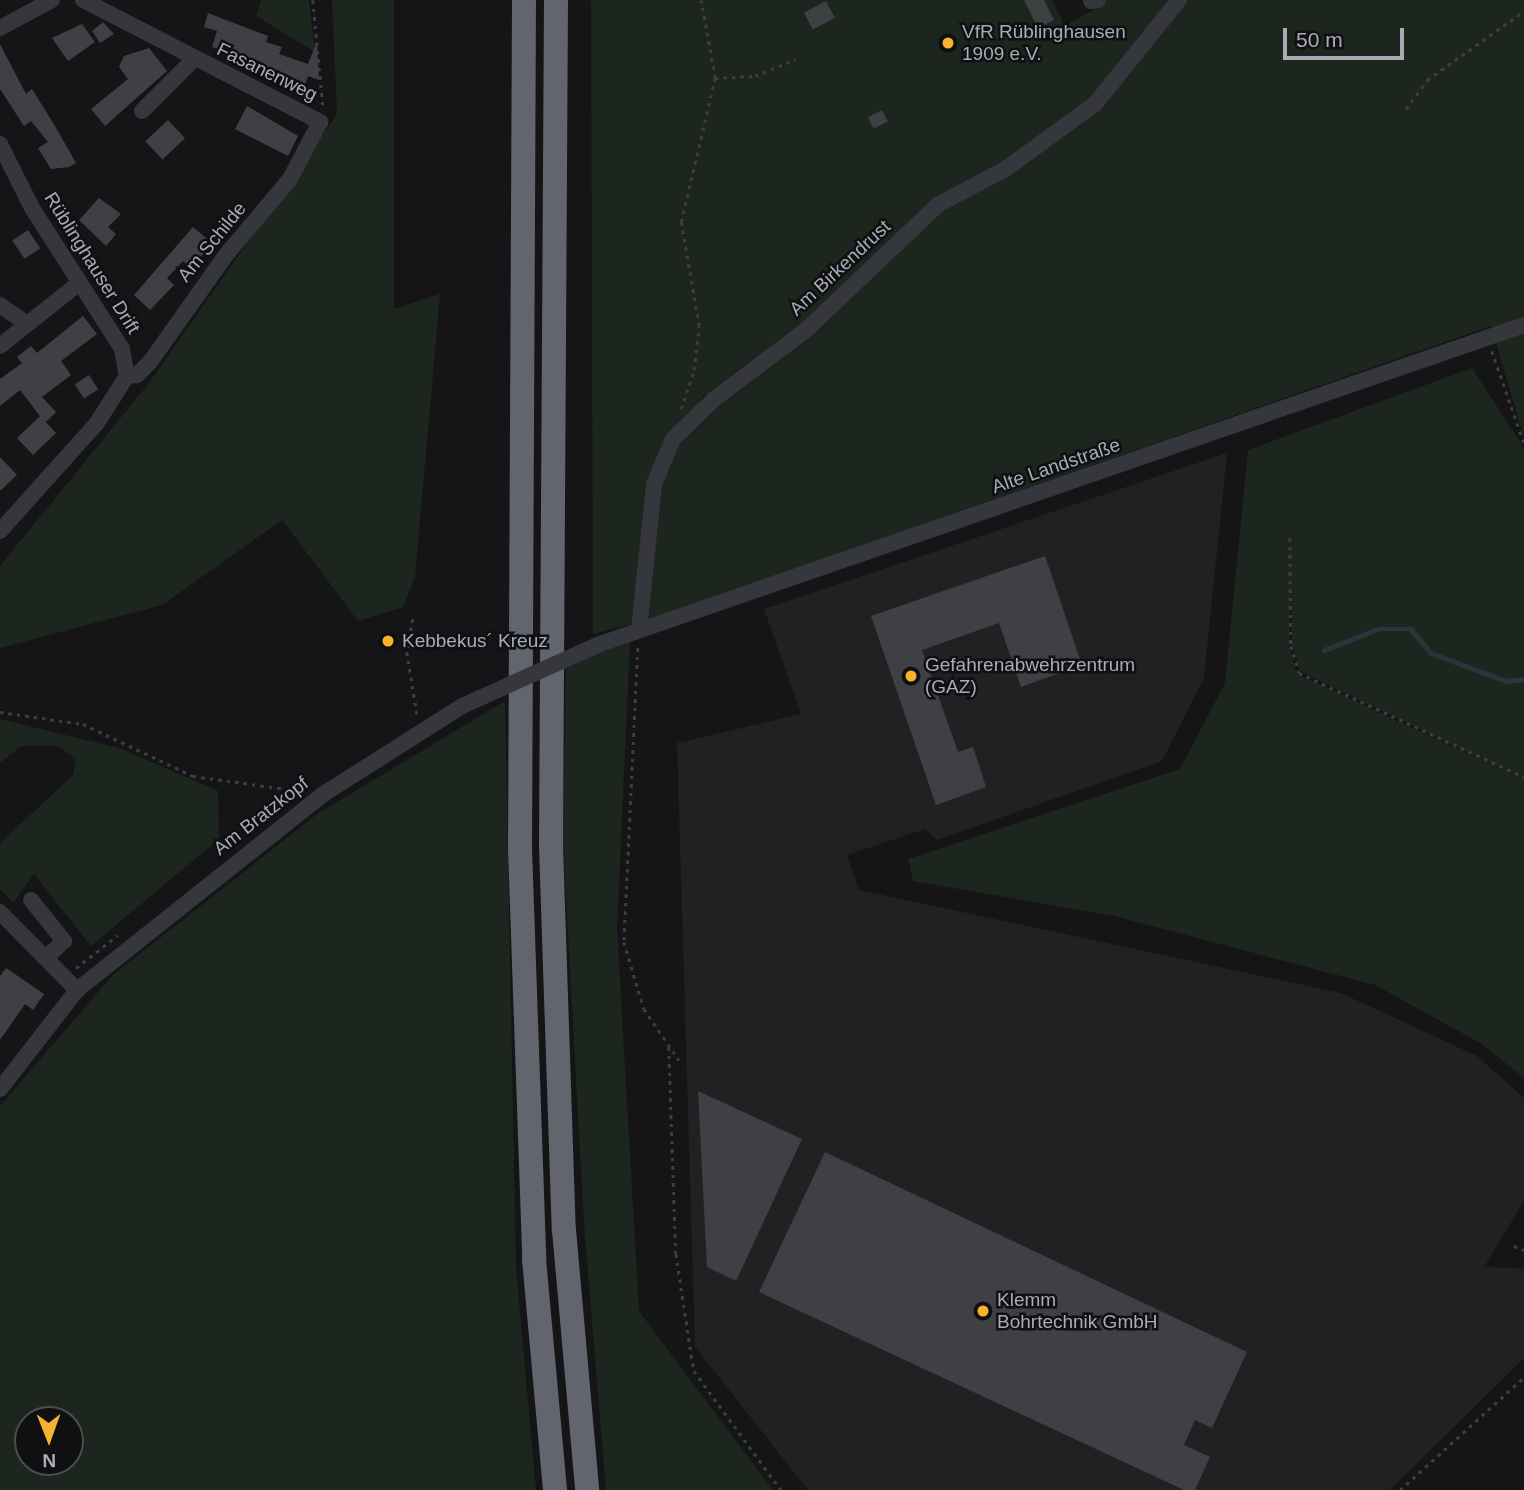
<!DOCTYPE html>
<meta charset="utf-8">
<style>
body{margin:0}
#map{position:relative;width:1524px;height:1490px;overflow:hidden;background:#151517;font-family:Arial,sans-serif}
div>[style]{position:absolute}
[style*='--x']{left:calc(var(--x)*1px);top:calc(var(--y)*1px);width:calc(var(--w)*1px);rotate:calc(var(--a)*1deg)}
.built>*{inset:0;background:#212124}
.green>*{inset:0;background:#1d261e}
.stream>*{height:4.5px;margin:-2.25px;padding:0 2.25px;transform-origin:2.25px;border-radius:2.25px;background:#2b343c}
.building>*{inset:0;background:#3f4044;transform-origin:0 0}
.path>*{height:2.5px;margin-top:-1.25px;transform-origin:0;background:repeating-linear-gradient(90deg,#3c3e44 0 3.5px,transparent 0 8.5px)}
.minor>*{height:16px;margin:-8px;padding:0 8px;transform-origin:8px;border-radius:8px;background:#36373d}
.highway>*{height:24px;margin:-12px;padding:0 12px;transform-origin:12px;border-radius:12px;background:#62656e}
.minor-bridge>*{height:16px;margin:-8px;padding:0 8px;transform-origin:8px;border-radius:8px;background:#36373d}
.dots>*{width:19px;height:19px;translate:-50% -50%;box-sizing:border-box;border:4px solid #101012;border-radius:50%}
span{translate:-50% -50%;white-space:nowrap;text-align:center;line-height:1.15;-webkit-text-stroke:5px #101012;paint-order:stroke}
.poi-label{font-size:19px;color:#a7acb8}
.left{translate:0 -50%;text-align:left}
.street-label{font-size:19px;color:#a7acb8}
.north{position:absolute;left:14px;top:1406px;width:70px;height:70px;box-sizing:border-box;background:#101012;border:2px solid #4c4e54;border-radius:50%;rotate:179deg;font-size:19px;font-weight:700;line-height:28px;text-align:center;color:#a7acb8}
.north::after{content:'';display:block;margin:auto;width:24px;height:32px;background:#f7b32e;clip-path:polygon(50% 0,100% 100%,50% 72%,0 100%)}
.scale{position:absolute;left:1283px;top:28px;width:121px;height:32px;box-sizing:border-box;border:4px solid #a7acb8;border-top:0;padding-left:9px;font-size:21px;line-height:24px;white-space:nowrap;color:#a7acb8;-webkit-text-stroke:5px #101012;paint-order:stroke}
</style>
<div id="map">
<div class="built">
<i style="clip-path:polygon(1227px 453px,1204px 678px,1162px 761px,937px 840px,925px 829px,847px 855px,859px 890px,1341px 993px,1477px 1056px,1524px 1098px,1524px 1201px,1484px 1267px,1524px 1268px,1524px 1358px,1390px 1490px,808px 1490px,695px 1347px,677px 743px,801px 714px,764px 609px)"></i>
</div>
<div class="green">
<i style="clip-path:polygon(261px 0,309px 0,315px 52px,256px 16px)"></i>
<i style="clip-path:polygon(332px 0,394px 0,394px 309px,440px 294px,415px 577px,403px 607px,358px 621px,282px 520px,162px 605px,0 648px,0 566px,149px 383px,337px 114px)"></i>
<i style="clip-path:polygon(591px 0,1052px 0,1065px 25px,1094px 10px,1089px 0,1524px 0,1524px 438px,1491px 326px,645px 621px,659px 484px,676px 440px,750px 370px,745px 365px,704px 396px,671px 436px,650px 483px,632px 624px,593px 634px)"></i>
<i style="clip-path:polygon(evenodd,1472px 368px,1524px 448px,1524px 1078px,1482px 1044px,1375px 985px,1114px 916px,913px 881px,908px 859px,1180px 769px,1225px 683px,1248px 450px,1472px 368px,1291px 581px,1292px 645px,1300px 671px,1512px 774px,1297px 674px,1289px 646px,1291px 581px)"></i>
<i style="clip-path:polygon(630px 641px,617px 928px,639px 1311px,773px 1490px,606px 1490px,584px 1224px,563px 842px,566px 666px)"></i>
<i style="clip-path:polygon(evenodd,505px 701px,516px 1268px,536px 1490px,0 1490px,0 1106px,113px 975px,320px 812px,505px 701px,28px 1420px,70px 1420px,70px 1462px,28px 1462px,28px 1420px)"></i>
<i style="clip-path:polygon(0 719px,119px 748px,218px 791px,219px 839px,91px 946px,34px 874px,13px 903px,0 889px,0 843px,73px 775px,76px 759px,58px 746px,21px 746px,0 763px)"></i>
</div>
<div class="stream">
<i style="--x:1324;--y:650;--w:58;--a:-21.3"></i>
<i style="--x:1378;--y:629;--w:33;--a:0"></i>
<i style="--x:1411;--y:629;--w:31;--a:50"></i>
<i style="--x:1431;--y:653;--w:80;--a:20.5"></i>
<i style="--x:1506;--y:681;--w:18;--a:-6"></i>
</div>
<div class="building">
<i style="clip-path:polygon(1024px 0,1044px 0,1054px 20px,1038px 28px)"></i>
<i style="left:826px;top:1px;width:19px;height:25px;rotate:62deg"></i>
<i style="clip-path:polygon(208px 13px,268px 36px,266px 42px,282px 47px,279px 54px,308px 64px,317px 41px,319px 80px,308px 76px,303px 91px,244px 69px,247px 58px,212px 47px,217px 31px,204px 27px)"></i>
<i style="clip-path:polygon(103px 22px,114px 34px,100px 43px,92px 31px)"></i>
<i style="clip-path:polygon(82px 24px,95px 42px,68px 61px,52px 38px)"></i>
<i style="clip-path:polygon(0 44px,26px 94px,32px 89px,55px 126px,76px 163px,69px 167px,51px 169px,38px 148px,48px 142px,31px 121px,24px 126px,0 89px)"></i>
<i style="clip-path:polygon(149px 48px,167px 71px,105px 126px,91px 109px,128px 79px,119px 67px,124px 56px)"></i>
<i style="clip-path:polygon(247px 106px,298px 136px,288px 156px,235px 129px)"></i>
<i style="left:882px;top:110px;width:13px;height:16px;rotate:63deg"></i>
<i style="left:168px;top:120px;width:25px;height:31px;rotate:47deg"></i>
<i style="clip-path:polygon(99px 198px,121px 214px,108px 227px,116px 234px,106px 246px,79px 220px)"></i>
<i style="clip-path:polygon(193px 227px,212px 243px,192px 268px,183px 261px,167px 278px,174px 285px,150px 310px,134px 295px)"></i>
<i style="left:28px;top:230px;width:22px;height:19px;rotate:56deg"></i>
<i style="clip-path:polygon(83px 316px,97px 334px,61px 361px,71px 375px,42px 397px,56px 412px,46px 422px,42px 418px,56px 433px,33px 455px,17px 438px,40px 416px,20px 390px,0 406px,0 379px,22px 363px,17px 357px,31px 346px,37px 353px)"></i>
<i style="left:89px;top:375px;width:17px;height:17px;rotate:57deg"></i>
<i style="clip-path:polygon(0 457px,17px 475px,0 491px)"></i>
<i style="clip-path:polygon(1045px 556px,1082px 665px,1021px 687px,999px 623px,922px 650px,958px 752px,973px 747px,986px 787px,936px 805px,871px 616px)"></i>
<i style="clip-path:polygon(6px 968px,44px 994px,33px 1010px,25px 1004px,0 1040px,0 976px)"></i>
<i style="clip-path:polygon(698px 1091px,802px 1139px,736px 1281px,707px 1267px)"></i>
<i style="clip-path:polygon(825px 1152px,1247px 1352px,1212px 1428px,1195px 1420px,1184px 1445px,1210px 1457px,1195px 1490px,1184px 1490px,759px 1292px)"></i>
</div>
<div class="path">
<i style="--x:313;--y:0;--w:106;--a:84.6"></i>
<i style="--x:715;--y:78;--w:40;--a:-2.9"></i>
<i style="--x:755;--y:76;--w:44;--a:-22.5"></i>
<i style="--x:1406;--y:109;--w:36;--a:-54"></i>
<i style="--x:1427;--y:80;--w:119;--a:-35.4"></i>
<i style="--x:1492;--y:351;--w:97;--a:70.8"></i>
<i style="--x:681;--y:409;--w:41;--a:-71.6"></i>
<i style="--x:694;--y:370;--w:44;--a:-83.5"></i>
<i style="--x:699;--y:326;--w:106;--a:-99.8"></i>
<i style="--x:681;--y:222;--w:148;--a:-76.7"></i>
<i style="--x:715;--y:78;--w:79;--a:-100.2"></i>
<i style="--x:1290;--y:538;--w:108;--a:89.5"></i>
<i style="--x:1291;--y:646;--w:28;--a:73"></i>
<i style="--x:1299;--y:673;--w:248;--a:24.8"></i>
<i style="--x:413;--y:619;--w:34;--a:100"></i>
<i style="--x:407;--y:652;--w:63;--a:80.8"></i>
<i style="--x:638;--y:648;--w:294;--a:92.7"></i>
<i style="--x:624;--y:942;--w:70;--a:73.4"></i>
<i style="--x:644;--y:1009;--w:62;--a:55.5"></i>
<i style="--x:0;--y:712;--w:84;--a:8.2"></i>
<i style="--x:83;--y:724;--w:122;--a:25.3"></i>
<i style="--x:193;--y:776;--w:109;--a:7.9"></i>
<i style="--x:76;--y:968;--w:53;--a:-38.2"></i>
<i style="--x:669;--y:1047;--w:207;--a:88.1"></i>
<i style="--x:676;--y:1254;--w:118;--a:81.3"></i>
<i style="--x:694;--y:1371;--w:147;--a:53.8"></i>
<i style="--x:1514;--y:1246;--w:11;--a:22"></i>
<i style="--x:1400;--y:1490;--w:168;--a:-42.3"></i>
</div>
<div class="minor">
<i style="--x:83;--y:0;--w:267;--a:27.2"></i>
<i style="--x:320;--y:122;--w:64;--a:117.8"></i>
<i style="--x:290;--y:179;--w:99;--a:130.1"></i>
<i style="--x:226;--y:255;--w:131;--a:125.4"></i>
<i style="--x:150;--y:362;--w:18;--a:135"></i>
<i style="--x:137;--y:375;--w:10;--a:174"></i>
<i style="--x:1091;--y:1;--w:7;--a:-8"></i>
<i style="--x:0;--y:28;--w:59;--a:-28.3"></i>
<i style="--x:142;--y:111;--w:74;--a:-45"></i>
<i style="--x:0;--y:144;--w:72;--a:63.4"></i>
<i style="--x:32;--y:208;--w:167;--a:57.4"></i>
<i style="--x:122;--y:349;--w:27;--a:80"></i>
<i style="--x:127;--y:376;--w:56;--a:122.6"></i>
<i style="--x:97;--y:423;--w:145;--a:131.9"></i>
<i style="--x:0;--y:305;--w:32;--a:35"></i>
<i style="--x:0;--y:346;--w:100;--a:-38.5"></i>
<i style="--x:639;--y:630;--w:147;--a:-84.1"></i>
<i style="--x:654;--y:484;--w:49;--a:-67.1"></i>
<i style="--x:673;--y:439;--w:57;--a:-44.3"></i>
<i style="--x:714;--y:399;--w:114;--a:-36.8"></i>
<i style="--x:805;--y:331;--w:185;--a:-43.5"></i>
<i style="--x:939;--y:204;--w:73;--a:-27.6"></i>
<i style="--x:1004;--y:170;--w:112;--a:-36"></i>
<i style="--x:1095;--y:104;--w:134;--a:-51.1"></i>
<i style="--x:600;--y:644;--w:978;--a:-19.05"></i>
<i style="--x:31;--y:900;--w:53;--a:51.2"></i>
<i style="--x:64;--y:941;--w:23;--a:137"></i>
<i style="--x:0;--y:912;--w:110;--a:45.4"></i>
<i style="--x:0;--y:1089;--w:125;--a:-52.1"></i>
<i style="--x:77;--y:990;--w:313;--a:-38.5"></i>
<i style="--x:322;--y:795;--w:166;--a:-32.4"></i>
</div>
<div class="highway">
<i style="--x:524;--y:0;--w:849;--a:90.27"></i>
<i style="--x:520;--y:849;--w:410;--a:88"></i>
<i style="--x:534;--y:1259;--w:232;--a:84.8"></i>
<i style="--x:556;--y:0;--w:846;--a:90.34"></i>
<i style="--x:551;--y:846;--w:384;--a:88.1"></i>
<i style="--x:564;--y:1230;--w:261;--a:84.9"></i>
</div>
<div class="minor-bridge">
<i style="--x:462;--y:706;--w:151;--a:-24.2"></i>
</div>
<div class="dots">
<i style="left:948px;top:43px;background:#f7b32e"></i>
<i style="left:388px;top:641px;background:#f7b32e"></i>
<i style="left:911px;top:676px;background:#f7b32e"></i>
<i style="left:983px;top:1311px;background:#f7b32e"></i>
</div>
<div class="poi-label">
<span class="left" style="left:962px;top:43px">VfR Rüblinghausen<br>1909 e.V.</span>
<span class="left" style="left:402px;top:641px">Kebbekus´ Kreuz</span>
<span class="left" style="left:925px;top:676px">Gefahrenabwehrzentrum<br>(GAZ)</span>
<span class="left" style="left:997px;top:1311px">Klemm<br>Bohrtechnik GmbH</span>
</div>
<div class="street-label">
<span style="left:267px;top:72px;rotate:26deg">Fasanenweg</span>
<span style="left:212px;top:242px;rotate:-51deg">Am Schilde</span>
<span style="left:92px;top:263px;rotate:58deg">Rüblinghauser Drift</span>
<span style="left:840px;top:268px;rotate:-43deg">Am Birkendrust</span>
<span style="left:1056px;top:466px;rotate:-19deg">Alte Landstraße</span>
<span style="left:261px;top:816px;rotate:-38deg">Am Bratzkopf</span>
</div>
<div class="north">N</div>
<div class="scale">50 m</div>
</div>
